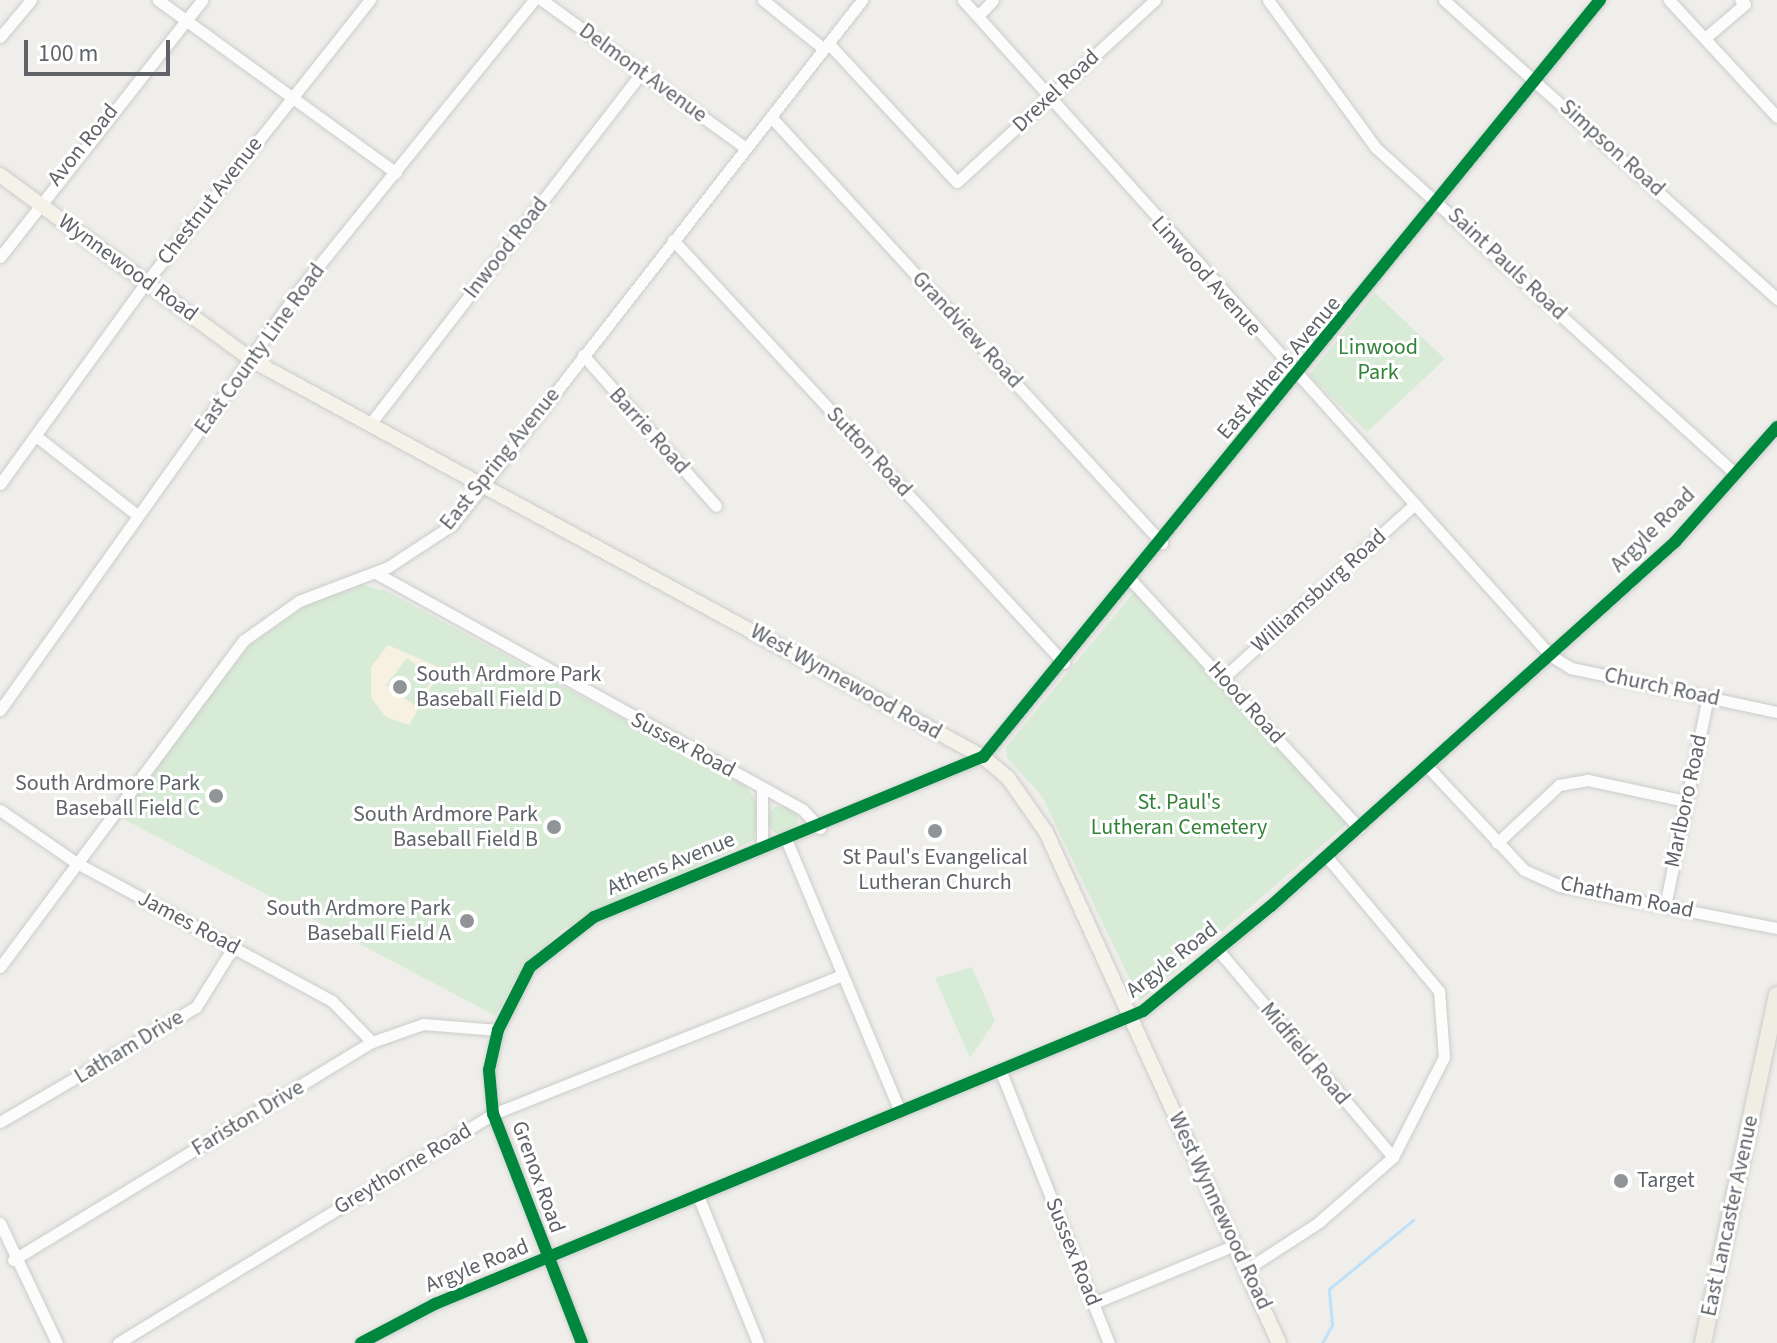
<!DOCTYPE html>
<style>
body{margin:0}
#map{position:relative;width:1777px;height:1343px;overflow:hidden;background:#efeeea;font-family:"Source Sans 3",sans-serif}
div>[style]{position:absolute}
[style*='--x']{left:calc(var(--x)*1px);top:calc(var(--y)*1px);width:calc(var(--w)*1px);rotate:calc(var(--a)*1deg)}
.green>*{inset:0;background:#d8ebd6}
.round{border-radius:50%}
.sand>*{inset:0;background:#f6f1e1}
.stream>*{height:3px;margin:-1.5px;padding:0 1.5px;transform-origin:1.5px;border-radius:1.5px;background:#bfe0f9}
.roads{filter:drop-shadow(0 0 2px #cbcccc) drop-shadow(0 0 2px #cbcccc)}
.minor>*{height:11px;margin:-5.5px;padding:0 5.5px;transform-origin:5.5px;border-radius:5.5px;background:#fdfcfc}
.major>*{height:14px;margin:-7px;padding:0 7px;transform-origin:7px;border-radius:7px;background:#f4f2e9}
.highway>*{height:16px;margin:-8px;padding:0 8px;transform-origin:8px;border-radius:8px;background:#f0ede3}
.cycleway>*{height:12px;margin:-6px;padding:0 6px;transform-origin:6px;border-radius:6px;background:#00873e}
.dots>*{width:22px;height:22px;translate:-50% -50%;box-sizing:border-box;border:4px solid #fff;border-radius:50%}
span{translate:-50% -50%;white-space:nowrap;text-align:center;line-height:1.15;-webkit-text-stroke:6px #fff;paint-order:stroke}
.street-label{font-size:22px;color:#5f6368}
.park-label{font-size:22px;color:#348238}
.poi-label{font-size:22px;color:#5f6368}
.left{translate:0 -50%;text-align:left}
.right{translate:-100% -50%;text-align:right}
.scale{position:absolute;left:24px;top:40px;width:146px;height:36px;box-sizing:border-box;border:4px solid #5f6368;border-top:0;padding-left:10px;font-size:24px;line-height:28px;white-space:nowrap;color:#5f6368;-webkit-text-stroke:6px #fff;paint-order:stroke}
</style>
<div id="map">
<div class="green">
<i style="clip-path:polygon(1375px 293px,1445px 359px,1367px 432px,1309px 375px)"></i>
<i style="clip-path:polygon(359px 584px,386px 591px,745px 785px,759px 805px,754px 840px,562px 930px,516px 978px,496px 1016px,116px 815px,250px 645px,315px 599px)"></i>
<i style="clip-path:polygon(1135px 591px,1347px 824px,1140px 1001px,1042px 796px,1007px 758px,1006px 747px)"></i>
<i class="round" style="left:768px;top:805px;width:30px;height:30px"></i>
<i style="clip-path:polygon(972px 967px,995px 1021px,970px 1058px,935px 978px)"></i>
</div>
<div class="sand">
<i style="clip-path:polygon(evenodd,388px 645px,441px 668px,445px 682px,434px 682px,409px 725px,386px 717px,371px 698px,371px 667px,388px 645px,407px 658px,433px 679px,414px 705px,386px 685px,407px 658px)"></i>
</div>
<div class="stream">
<i style="--x:1322;--y:1343;--w:21;--a:-61"></i>
<i style="--x:1332;--y:1325;--w:36;--a:-95"></i>
<i style="--x:1329;--y:1289;--w:109;--a:-39.4"></i>
</div>
<div class="roads">
<div class="minor">
<i style="--x:158;--y:0;--w:294;--a:36"></i>
<i style="--x:542;--y:0;--w:250;--a:36"></i>
<i style="--x:763;--y:0;--w:78;--a:38.8"></i>
<i style="--x:963;--y:0;--w:880;--a:48.13"></i>
<i style="--x:1550;--y:655;--w:25;--a:32"></i>
<i style="--x:1571;--y:668;--w:211;--a:12.1"></i>
<i style="--x:1268;--y:0;--w:182;--a:53.9"></i>
<i style="--x:1375;--y:147;--w:486;--a:42.2"></i>
<i style="--x:1444;--y:0;--w:448;--a:41.9"></i>
<i style="--x:1669;--y:0;--w:159;--a:47.3"></i>
<i style="--x:978;--y:16;--w:22;--a:-47"></i>
<i style="--x:0;--y:37;--w:48;--a:-50"></i>
<i style="--x:1705;--y:38;--w:52;--a:-40.4"></i>
<i style="--x:1745;--y:4;--w:6;--a:-141"></i>
<i style="--x:829;--y:44;--w:188;--a:47.2"></i>
<i style="--x:957;--y:182;--w:269;--a:-42.6"></i>
<i style="--x:772;--y:118;--w:577;--a:47.46"></i>
<i style="--x:673;--y:240;--w:576;--a:47.25"></i>
<i style="--x:0;--y:257;--w:327;--a:-51.8"></i>
<i style="--x:583;--y:355;--w:201;--a:48.6"></i>
<i style="--x:370;--y:424;--w:445;--a:-52.3"></i>
<i style="--x:36;--y:436;--w:128;--a:38"></i>
<i style="--x:0;--y:484;--w:251;--a:-54.1"></i>
<i style="--x:147;--y:281;--w:359;--a:-51.6"></i>
<i style="--x:376;--y:573;--w:488;--a:29"></i>
<i style="--x:803;--y:810;--w:25;--a:47"></i>
<i style="--x:1131;--y:580;--w:337;--a:47.4"></i>
<i style="--x:1223;--y:678;--w:259;--a:-42.2"></i>
<i style="--x:0;--y:710;--w:516;--a:-54.55"></i>
<i style="--x:299;--y:290;--w:373;--a:-51"></i>
<i style="--x:1427;--y:766;--w:142;--a:47"></i>
<i style="--x:1524;--y:870;--w:39;--a:24"></i>
<i style="--x:1560;--y:886;--w:221;--a:11"></i>
<i style="--x:0;--y:810;--w:91;--a:34.7"></i>
<i style="--x:75;--y:862;--w:292;--a:28.4"></i>
<i style="--x:332;--y:1001;--w:57;--a:45.7"></i>
<i style="--x:786;--y:839;--w:295;--a:67.3"></i>
<i style="--x:1497;--y:843;--w:85;--a:-43.1"></i>
<i style="--x:1559;--y:785;--w:29;--a:-10"></i>
<i style="--x:1588;--y:780;--w:99;--a:12.2"></i>
<i style="--x:762;--y:848;--w:60;--a:-90"></i>
<i style="--x:1665;--y:906;--w:213;--a:-78.4"></i>
<i style="--x:1218;--y:950;--w:271;--a:49.8"></i>
<i style="--x:0;--y:967;--w:408;--a:-53.3"></i>
<i style="--x:244;--y:640;--w:67;--a:-35.3"></i>
<i style="--x:299;--y:601;--w:95;--a:-20.9"></i>
<i style="--x:388;--y:567;--w:77;--a:-33.3"></i>
<i style="--x:452;--y:525;--w:666;--a:-52.01"></i>
<i style="--x:1001;--y:1072;--w:292;--a:68.3"></i>
<i style="--x:0;--y:1122;--w:227;--a:-30.4"></i>
<i style="--x:196;--y:1007;--w:72;--a:-58.1"></i>
<i style="--x:698;--y:1196;--w:159;--a:67.8"></i>
<i style="--x:0;--y:1223;--w:133;--a:64.6"></i>
<i style="--x:13;--y:1260;--w:420;--a:-31.3"></i>
<i style="--x:372;--y:1042;--w:54;--a:-19.4"></i>
<i style="--x:423;--y:1024;--w:75;--a:4.6"></i>
<i style="--x:1247;--y:1269;--w:86;--a:-33.1"></i>
<i style="--x:1319;--y:1222;--w:98;--a:-41.3"></i>
<i style="--x:1393;--y:1157;--w:112;--a:-63"></i>
<i style="--x:1444;--y:1057;--w:66;--a:-94.3"></i>
<i style="--x:1439;--y:991;--w:175;--a:-129.9"></i>
<i style="--x:1094;--y:1303;--w:152;--a:-22.4"></i>
<i style="--x:118;--y:1343;--w:439;--a:-31.4"></i>
<i style="--x:493;--y:1114;--w:373;--a:-21.7"></i>
<i style="--x:361;--y:1343;--w:84;--a:-27.8"></i>
<i style="--x:435;--y:1304;--w:766;--a:-22.48"></i>
<i style="--x:1143;--y:1011;--w:166;--a:-39.4"></i>
<i style="--x:1271;--y:906;--w:544;--a:-42.02"></i>
<i style="--x:1675;--y:542;--w:154;--a:-48.4"></i>
<i style="--x:582;--y:1343;--w:246;--a:-111.2"></i>
<i style="--x:493;--y:1114;--w:44;--a:-95.2"></i>
<i style="--x:489;--y:1070;--w:41;--a:-77.3"></i>
<i style="--x:498;--y:1030;--w:71;--a:-63.1"></i>
<i style="--x:530;--y:967;--w:81;--a:-38"></i>
<i style="--x:594;--y:917;--w:421;--a:-22.4"></i>
<i style="--x:983;--y:757;--w:977;--a:-50.82"></i>
</div>
<div class="major">
<i style="--x:0;--y:175;--w:316;--a:36.3"></i>
<i style="--x:255;--y:362;--w:828;--a:28.48"></i>
<i style="--x:983;--y:757;--w:33;--a:40"></i>
<i style="--x:1008;--y:778;--w:66;--a:54.9"></i>
<i style="--x:1046;--y:832;--w:562;--a:65.49"></i>
</div>
<div class="highway">
<i style="--x:1703;--y:1343;--w:356;--a:-78"></i>
</div>
</div>
<div class="cycleway">
<i style="--x:361;--y:1343;--w:84;--a:-27.8"></i>
<i style="--x:435;--y:1304;--w:766;--a:-22.48"></i>
<i style="--x:1143;--y:1011;--w:166;--a:-39.4"></i>
<i style="--x:1271;--y:906;--w:544;--a:-42.02"></i>
<i style="--x:1675;--y:542;--w:154;--a:-48.4"></i>
<i style="--x:582;--y:1343;--w:246;--a:-111.2"></i>
<i style="--x:493;--y:1114;--w:44;--a:-95.2"></i>
<i style="--x:489;--y:1070;--w:41;--a:-77.3"></i>
<i style="--x:498;--y:1030;--w:71;--a:-63.1"></i>
<i style="--x:530;--y:967;--w:81;--a:-38"></i>
<i style="--x:594;--y:917;--w:421;--a:-22.4"></i>
<i style="--x:983;--y:757;--w:977;--a:-50.82"></i>
</div>
<div class="dots">
<i style="left:400px;top:687px;background:#919496"></i>
<i style="left:216px;top:796px;background:#919496"></i>
<i style="left:554px;top:827px;background:#919496"></i>
<i style="left:935px;top:831px;background:#919496"></i>
<i style="left:467px;top:921px;background:#919496"></i>
<i style="left:1621px;top:1181px;background:#919496"></i>
</div>
<div class="street-label">
<span style="left:643px;top:73px;rotate:36deg">Delmont Avenue</span>
<span style="left:1056px;top:91px;rotate:-43deg">Drexel Road</span>
<span style="left:83px;top:145px;rotate:-51deg">Avon Road</span>
<span style="left:1612px;top:148px;rotate:42deg">Simpson Road</span>
<span style="left:210px;top:201px;rotate:-52deg">Chestnut Avenue</span>
<span style="left:506px;top:248px;rotate:-52deg">Inwood Road</span>
<span style="left:1507px;top:264px;rotate:43deg">Saint Pauls Road</span>
<span style="left:128px;top:268px;rotate:36deg">Wynnewood Road</span>
<span style="left:1206px;top:276px;rotate:48deg">Linwood Avenue</span>
<span style="left:967px;top:330px;rotate:47deg">Grandview Road</span>
<span style="left:260px;top:349px;rotate:-54deg">East County Line Road</span>
<span style="left:1279px;top:368px;rotate:-50deg">East Athens Avenue</span>
<span style="left:649px;top:431px;rotate:48deg">Barrie Road</span>
<span style="left:869px;top:452px;rotate:47deg">Sutton Road</span>
<span style="left:500px;top:459px;rotate:-51deg">East Spring Avenue</span>
<span style="left:1653px;top:530px;rotate:-45deg">Argyle Road</span>
<span style="left:1319px;top:591px;rotate:-42deg">Williamsburg Road</span>
<span style="left:846px;top:682px;rotate:29deg">West Wynnewood Road</span>
<span style="left:1662px;top:687px;rotate:12deg">Church Road</span>
<span style="left:1246px;top:703px;rotate:48deg">Hood Road</span>
<span style="left:683px;top:745px;rotate:28deg">Sussex Road</span>
<span style="left:1686px;top:801px;rotate:-78deg">Marlboro Road</span>
<span style="left:671px;top:864px;rotate:-22deg">Athens Avenue</span>
<span style="left:1627px;top:897px;rotate:12deg">Chatham Road</span>
<span style="left:189px;top:923px;rotate:28deg">James Road</span>
<span style="left:1172px;top:960px;rotate:-38deg">Argyle Road</span>
<span style="left:129px;top:1047px;rotate:-31deg">Latham Drive</span>
<span style="left:1305px;top:1054px;rotate:50deg">Midfield Road</span>
<span style="left:248px;top:1118px;rotate:-31deg">Fariston Drive</span>
<span style="left:403px;top:1169px;rotate:-31deg">Greythorne Road</span>
<span style="left:538px;top:1177px;rotate:70deg">Grenox Road</span>
<span style="left:1220px;top:1211px;rotate:65deg">West Wynnewood Road</span>
<span style="left:1730px;top:1216px;rotate:-78deg">East Lancaster Avenue</span>
<span style="left:1073px;top:1252px;rotate:68deg">Sussex Road</span>
<span style="left:477px;top:1266px;rotate:-22deg">Argyle Road</span>
</div>
<div class="park-label">
<span style="left:1378px;top:360px">Linwood<br>Park</span>
<span style="left:1179px;top:815px">St. Paul's<br>Lutheran Cemetery</span>
</div>
<div class="poi-label">
<span class="left" style="left:416px;top:687px">South Ardmore Park<br>Baseball Field D</span>
<span class="right" style="left:200px;top:796px">South Ardmore Park<br>Baseball Field C</span>
<span class="right" style="left:538px;top:827px">South Ardmore Park<br>Baseball Field B</span>
<span style="left:935px;top:870px">St Paul's Evangelical<br>Lutheran Church</span>
<span class="right" style="left:451px;top:921px">South Ardmore Park<br>Baseball Field A</span>
<span class="left" style="left:1637px;top:1181px">Target</span>
</div>
<div class="scale">100 m</div>
</div>
